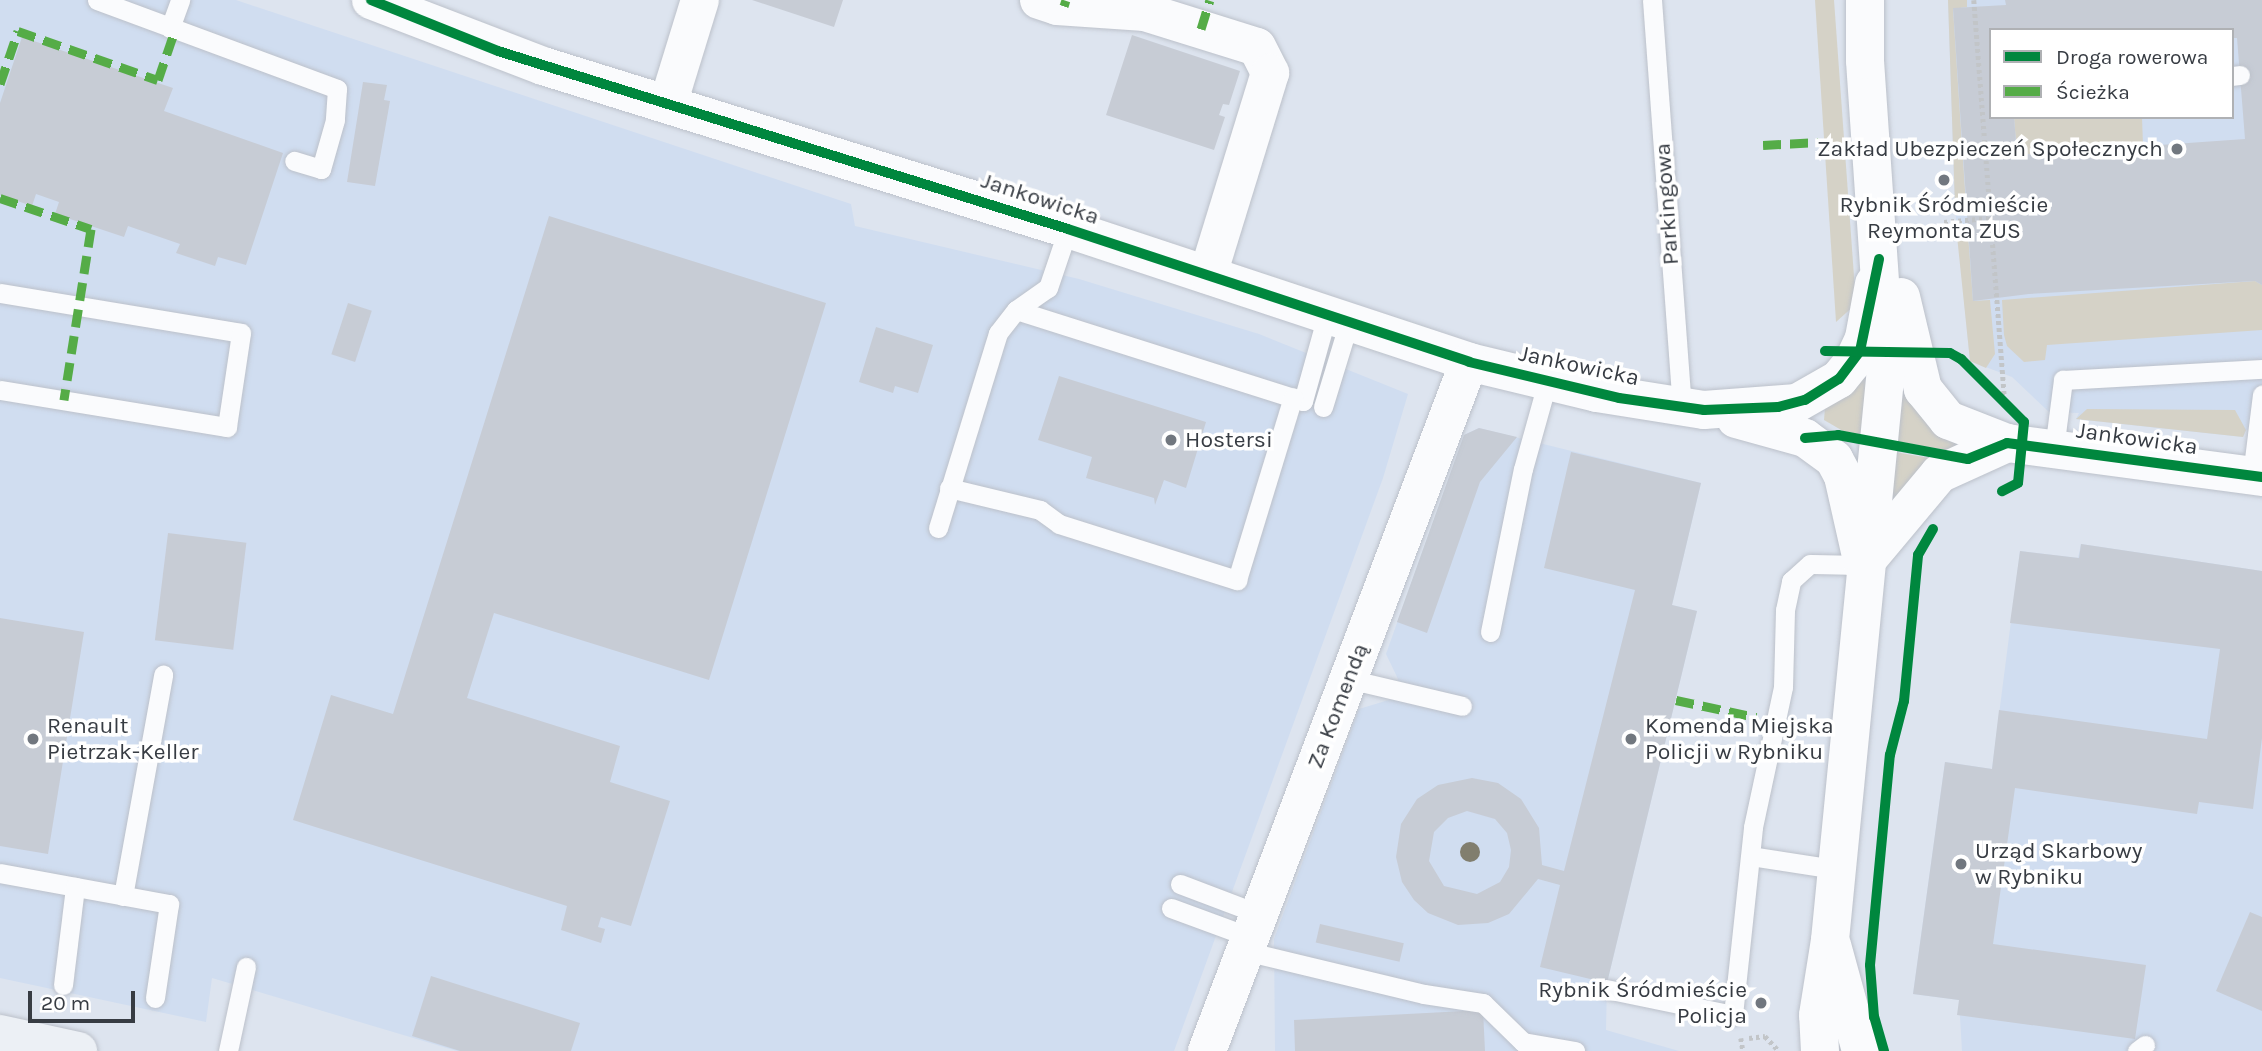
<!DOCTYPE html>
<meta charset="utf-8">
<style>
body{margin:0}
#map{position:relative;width:2262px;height:1051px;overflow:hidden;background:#dde4ef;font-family:Karla,sans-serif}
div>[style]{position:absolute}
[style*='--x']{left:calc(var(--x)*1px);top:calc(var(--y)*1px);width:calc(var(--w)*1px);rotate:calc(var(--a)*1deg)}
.built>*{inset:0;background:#d0ddf0}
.green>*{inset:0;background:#d5d2c7}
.building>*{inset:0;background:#c7ccd5;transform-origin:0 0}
.path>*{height:4.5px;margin-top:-2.25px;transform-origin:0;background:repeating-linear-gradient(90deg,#c2c5c8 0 3.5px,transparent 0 7px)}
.roads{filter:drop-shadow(0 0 2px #bcc1ca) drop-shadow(0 0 2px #bcc1ca)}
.service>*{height:19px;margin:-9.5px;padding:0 9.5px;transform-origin:9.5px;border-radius:9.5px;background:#fafbfd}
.minor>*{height:38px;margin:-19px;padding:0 19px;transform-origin:19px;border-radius:19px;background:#fafbfd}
.tertiary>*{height:38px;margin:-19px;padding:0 19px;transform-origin:19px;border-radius:19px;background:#fafbfd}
.secondary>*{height:38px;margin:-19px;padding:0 19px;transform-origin:19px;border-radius:19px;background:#ecf0f5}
.quiet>*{height:9px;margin-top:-4.5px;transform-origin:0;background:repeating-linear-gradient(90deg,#55ac47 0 18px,transparent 0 27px)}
.cycleway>*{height:10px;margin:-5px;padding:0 5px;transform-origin:5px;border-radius:5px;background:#00873e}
.trees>*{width:20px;height:20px;margin:-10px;border-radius:50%;background:#817e6e}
.dots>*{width:19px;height:19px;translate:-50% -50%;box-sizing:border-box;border:4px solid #fff;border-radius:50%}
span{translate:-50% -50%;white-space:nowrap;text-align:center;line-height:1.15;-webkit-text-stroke:7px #fff;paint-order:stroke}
.poi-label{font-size:23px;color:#373c43}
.right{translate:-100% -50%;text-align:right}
.left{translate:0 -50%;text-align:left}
.street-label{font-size:23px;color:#373c43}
.legend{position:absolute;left:1989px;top:28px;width:245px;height:91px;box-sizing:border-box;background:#fff;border:2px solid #afb1b4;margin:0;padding:9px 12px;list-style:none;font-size:21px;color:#373c43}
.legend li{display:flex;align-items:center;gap:14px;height:35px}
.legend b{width:35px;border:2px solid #afb1b4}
.scale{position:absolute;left:28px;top:991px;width:107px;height:32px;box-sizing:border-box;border:4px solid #373c43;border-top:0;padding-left:9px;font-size:21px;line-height:24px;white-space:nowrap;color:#373c43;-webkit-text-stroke:5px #fff;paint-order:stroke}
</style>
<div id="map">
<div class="built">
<i style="clip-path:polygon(0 0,236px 0,851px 204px,855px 226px,1079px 279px,1259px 334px,1408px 394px,1383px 478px,1174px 1051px,457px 1051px,212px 978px,206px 1022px,0 978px)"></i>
<i style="clip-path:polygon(evenodd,1948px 0,2262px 0,2262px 432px,2246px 430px,2243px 437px,2076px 419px,2079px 413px,2049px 412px,2012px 377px,1970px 361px,1955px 207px,1948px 0,1991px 30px,2232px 30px,2232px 117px,1991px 117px,1991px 30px)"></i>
<i style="clip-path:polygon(1479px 428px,1701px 483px,1672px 605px,1697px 611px,1607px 983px,1606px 1030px,1679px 1051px,1275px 1051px,1274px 939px,1359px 709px,1392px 699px,1398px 679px,1386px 654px,1464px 435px)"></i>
<i style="clip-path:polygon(2081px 544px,2262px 571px,2262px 1051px,1962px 1051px,1959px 1000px,1913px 994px,1945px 762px,1992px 769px,2020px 551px,2078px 558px)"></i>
</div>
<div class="green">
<i style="clip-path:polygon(1815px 0,1834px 0,1856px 304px,1836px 322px)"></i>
<i style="clip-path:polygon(1948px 0,1967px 0,1967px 7px,1953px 9px,1966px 205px,1955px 207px)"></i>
<i style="clip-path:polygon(2014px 117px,2142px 117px,2143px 145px,2017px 155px)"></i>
<i style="clip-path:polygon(1968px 234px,1973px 301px,1990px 300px,1995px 354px,1986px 368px,1970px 361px,1957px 236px)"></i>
<i style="clip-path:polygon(2255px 281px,2262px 285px,2262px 330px,2047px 345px,2045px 360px,2024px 362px,2007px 346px,2004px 335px,2002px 300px)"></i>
<i style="clip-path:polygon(1867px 367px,1865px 435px,1843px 431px,1824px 420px,1825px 408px)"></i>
<i style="clip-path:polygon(1898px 369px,1961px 442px,1951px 451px,1891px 440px)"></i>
<i style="clip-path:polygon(2087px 409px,2235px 410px,2246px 430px,2243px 437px,2076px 419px)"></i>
<i style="clip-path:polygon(1889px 451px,1935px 459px,1892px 504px)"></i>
</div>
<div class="building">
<i style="clip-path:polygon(752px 0,843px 0,834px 27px)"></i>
<i style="clip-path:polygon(evenodd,2005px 0,2262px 0,2262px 285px,2255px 281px,2029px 294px,1973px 301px,1953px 8px,2006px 5px,2005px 0,1991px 30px,2232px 30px,2232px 38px,2237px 38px,2245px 139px,2017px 155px,2014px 117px,1991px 117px,1991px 30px)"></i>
<i style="clip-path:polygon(1132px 35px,1240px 71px,1229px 105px,1223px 104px,1219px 115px,1225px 117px,1214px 150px,1106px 115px)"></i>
<i style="clip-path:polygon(22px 37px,173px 88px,164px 111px,283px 153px,246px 265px,218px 257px,215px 266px,176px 253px,180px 244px,128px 226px,124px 237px,55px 214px,59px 202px,36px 194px,32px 206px,0 195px,0 103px)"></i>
<i style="clip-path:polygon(363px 82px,387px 85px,384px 100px,390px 101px,375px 186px,347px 182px)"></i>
<i style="clip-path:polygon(549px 216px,826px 303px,709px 680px,494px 613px,467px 698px,620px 746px,610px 782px,670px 801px,631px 926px,601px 917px,598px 927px,605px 929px,601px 943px,561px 930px,567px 906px,293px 820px,331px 695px,393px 714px)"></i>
<i style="left:348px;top:303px;width:25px;height:54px;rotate:18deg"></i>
<i style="clip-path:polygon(876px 327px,933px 345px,918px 393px,895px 386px,893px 393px,859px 382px)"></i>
<i style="clip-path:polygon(1059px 376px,1206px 422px,1186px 488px,1164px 480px,1155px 505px,1154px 498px,1086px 478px,1092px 457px,1038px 440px)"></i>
<i style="clip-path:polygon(1479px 428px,1517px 437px,1480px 482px,1427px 633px,1397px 622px,1464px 435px)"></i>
<i style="clip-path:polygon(evenodd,1571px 452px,1701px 483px,1672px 605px,1697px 611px,1607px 983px,1540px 967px,1560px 885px,1538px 879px,1509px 914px,1488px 923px,1458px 925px,1428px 913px,1414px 900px,1402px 882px,1396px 857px,1401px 824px,1417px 799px,1438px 785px,1472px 778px,1498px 783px,1521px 799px,1539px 828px,1542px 865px,1564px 871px,1635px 590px,1544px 568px,1571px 452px,1467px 811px,1495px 819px,1507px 833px,1511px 850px,1509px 867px,1500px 882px,1477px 894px,1444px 886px,1429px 861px,1434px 832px,1448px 818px,1467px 811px)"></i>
<i style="left:168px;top:533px;width:79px;height:108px;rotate:7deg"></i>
<i style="clip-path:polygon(2081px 544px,2262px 571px,2262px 738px,2253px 809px,2199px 802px,2197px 814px,2015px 788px,1993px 944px,2146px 965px,2135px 1039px,1957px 1015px,1959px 1000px,1913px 994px,1945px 762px,1992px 769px,1999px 710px,2207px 739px,2220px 649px,2010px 623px,2020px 551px,2079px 558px)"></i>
<i style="clip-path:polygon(0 618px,84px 632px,48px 854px,0 846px)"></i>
<i style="clip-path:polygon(2250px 912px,2262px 917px,2262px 1011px,2216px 991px)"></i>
<i style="left:1320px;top:924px;width:86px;height:19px;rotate:13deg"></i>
<i style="clip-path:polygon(431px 976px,580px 1023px,571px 1051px,460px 1051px,412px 1036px)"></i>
<i style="clip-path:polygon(1483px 1010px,1485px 1051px,1295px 1051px,1294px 1020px)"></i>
</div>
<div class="path">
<i style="--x:1974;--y:0;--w:405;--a:85.6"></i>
<i style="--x:1944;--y:222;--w:44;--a:-5.2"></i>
<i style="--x:1741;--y:1038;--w:13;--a:81"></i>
<i style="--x:1749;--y:1038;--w:16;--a:-7"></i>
<i style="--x:1765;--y:1036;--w:21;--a:47"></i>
</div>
<div class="roads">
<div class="service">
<i style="--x:97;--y:0;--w:256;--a:20.3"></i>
<i style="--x:337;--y:89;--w:31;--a:94"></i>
<i style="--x:335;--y:120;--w:51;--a:105.9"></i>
<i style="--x:321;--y:169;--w:28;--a:-163"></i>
<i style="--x:1652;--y:0;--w:409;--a:85.8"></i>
<i style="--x:170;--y:28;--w:30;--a:-70"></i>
<i style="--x:2232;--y:76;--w:8;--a:-7"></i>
<i style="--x:0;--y:293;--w:244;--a:9.4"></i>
<i style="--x:241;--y:333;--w:95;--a:98.5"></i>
<i style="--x:227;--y:427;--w:230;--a:-170.7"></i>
<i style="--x:1016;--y:310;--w:301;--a:17.6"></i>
<i style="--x:1303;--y:401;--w:89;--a:-74.4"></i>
<i style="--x:1323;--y:407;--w:89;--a:-73"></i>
<i style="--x:2054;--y:449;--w:70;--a:-82.6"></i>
<i style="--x:2063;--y:380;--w:199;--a:-3.2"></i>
<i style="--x:2252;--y:475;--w:81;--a:-82.9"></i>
<i style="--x:949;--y:488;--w:94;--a:13.6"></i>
<i style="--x:1040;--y:510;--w:24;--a:36"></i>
<i style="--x:1059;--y:524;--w:187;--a:17.5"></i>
<i style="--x:1237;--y:580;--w:191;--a:-73"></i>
<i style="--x:938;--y:528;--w:204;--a:-72.9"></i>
<i style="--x:998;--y:333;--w:29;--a:-52"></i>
<i style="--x:1016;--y:310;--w:39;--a:-35"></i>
<i style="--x:1048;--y:288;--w:62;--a:-71.3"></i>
<i style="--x:1490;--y:632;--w:166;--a:-78.6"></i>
<i style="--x:1523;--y:469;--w:89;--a:-74.4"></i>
<i style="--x:1348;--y:679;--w:117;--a:13.3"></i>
<i style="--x:1751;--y:856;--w:84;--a:8.9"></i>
<i style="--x:0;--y:873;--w:172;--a:10.4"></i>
<i style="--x:169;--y:904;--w:95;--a:98.5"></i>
<i style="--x:1180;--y:884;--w:85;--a:20.8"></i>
<i style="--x:123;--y:896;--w:225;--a:-79.7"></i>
<i style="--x:1171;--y:908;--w:84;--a:20.2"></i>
<i style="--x:1245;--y:951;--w:184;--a:13.5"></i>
<i style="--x:1424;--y:994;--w:60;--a:8.7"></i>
<i style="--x:1483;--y:1003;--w:56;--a:44.3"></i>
<i style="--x:1523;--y:1042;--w:53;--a:9.8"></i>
<i style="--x:63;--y:985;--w:99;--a:-83"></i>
<i style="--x:1606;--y:989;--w:130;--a:11.6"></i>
<i style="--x:1733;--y:1015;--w:189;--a:-83.9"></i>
<i style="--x:1753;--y:827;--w:143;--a:-77.9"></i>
<i style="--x:1783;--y:687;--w:77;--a:-88.5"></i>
<i style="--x:1785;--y:610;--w:30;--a:-78"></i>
<i style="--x:1791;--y:581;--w:25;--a:-42"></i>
<i style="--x:1810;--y:564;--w:53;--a:1.1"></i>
<i style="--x:228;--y:1051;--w:86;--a:-77.9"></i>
<i style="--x:2137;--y:1051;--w:10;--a:-37"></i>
</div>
<div class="minor">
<i style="--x:371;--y:0;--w:184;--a:21"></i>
<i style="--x:543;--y:66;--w:550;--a:17.25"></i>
<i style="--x:1068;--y:229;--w:422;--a:18.3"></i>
<i style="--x:1469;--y:362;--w:132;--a:13.6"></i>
<i style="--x:1597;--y:393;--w:108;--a:9"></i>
<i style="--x:1704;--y:410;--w:93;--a:-4.3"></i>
<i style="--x:1797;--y:403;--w:48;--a:-29.7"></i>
<i style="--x:1839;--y:379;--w:22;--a:-51"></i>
<i style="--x:1853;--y:362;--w:26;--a:-65"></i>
<i style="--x:1864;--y:338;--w:55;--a:-79.5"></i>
<i style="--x:1039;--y:0;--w:19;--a:18"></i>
<i style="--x:1057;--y:6;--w:88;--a:3.9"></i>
<i style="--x:1145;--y:12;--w:117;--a:17.4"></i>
<i style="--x:1257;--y:47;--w:29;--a:63"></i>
<i style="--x:1270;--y:73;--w:211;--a:107.1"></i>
<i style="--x:668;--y:104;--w:109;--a:-72.9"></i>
<i style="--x:1736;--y:419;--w:72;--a:15.4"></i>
<i style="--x:1805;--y:438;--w:36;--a:36"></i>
<i style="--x:1834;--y:459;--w:19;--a:62"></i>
<i style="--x:1843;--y:476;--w:91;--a:77.3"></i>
<i style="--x:1207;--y:1051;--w:737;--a:-69.18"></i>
</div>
<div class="tertiary">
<i style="--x:1901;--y:297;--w:95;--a:76.6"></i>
<i style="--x:1923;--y:389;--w:40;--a:51"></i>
<i style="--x:1948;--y:420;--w:63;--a:21.3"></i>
<i style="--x:2007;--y:443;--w:257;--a:7.6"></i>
<i style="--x:1863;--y:565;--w:119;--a:-50.1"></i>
<i style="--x:1939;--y:474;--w:75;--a:-24.5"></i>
<i style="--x:1832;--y:945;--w:110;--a:74.7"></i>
<i style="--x:1820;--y:1051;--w:36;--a:-93"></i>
<i style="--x:1818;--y:1015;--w:76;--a:-80.9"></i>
<i style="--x:1830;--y:940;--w:574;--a:-84.4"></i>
<i style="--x:1886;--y:369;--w:310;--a:-93.9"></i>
<i style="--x:1865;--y:60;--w:60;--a:-90"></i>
</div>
<div class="secondary">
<i style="--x:0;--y:1034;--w:80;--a:12.3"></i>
</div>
</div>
<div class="quiet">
<i style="--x:1064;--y:6;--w:6;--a:-72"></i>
<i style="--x:1201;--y:29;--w:30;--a:-73"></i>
<i style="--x:0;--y:84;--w:56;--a:-71.2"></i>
<i style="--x:18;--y:31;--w:148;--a:19.3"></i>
<i style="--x:158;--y:80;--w:53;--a:-71.2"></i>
<i style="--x:1763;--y:145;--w:55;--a:-3.1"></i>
<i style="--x:0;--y:198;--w:96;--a:18.8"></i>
<i style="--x:91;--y:229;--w:173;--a:99"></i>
<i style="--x:1676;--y:700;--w:82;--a:12"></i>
</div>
<div class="cycleway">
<i style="--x:371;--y:0;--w:137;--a:21.9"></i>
<i style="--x:498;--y:51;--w:597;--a:17.34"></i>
<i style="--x:1068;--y:229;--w:422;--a:18.3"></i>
<i style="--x:1469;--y:362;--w:154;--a:13.5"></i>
<i style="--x:1619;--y:398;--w:86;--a:8"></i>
<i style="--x:1704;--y:410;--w:74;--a:-2.3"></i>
<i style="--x:1778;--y:407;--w:28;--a:-15"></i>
<i style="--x:1805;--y:400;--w:40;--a:-32"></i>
<i style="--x:1839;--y:379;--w:35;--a:-53"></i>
<i style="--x:1860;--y:351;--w:94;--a:-78.3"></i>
<i style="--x:1825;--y:351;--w:125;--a:0.9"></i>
<i style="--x:1950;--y:353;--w:13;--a:29"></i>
<i style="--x:1961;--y:359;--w:89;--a:45"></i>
<i style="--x:2024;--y:422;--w:61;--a:95.6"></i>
<i style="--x:2018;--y:483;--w:18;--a:153"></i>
<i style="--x:1805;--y:438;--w:33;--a:-5"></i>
<i style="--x:1838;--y:435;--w:132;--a:10.5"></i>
<i style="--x:1968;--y:459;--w:42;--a:-22.3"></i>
<i style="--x:2007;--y:443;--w:257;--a:7.6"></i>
<i style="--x:1884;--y:1051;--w:35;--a:-106"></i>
<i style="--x:1874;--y:1017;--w:52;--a:-94.4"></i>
<i style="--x:1870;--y:965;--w:211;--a:-84.6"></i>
<i style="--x:1890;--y:755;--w:56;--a:-75.5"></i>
<i style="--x:1904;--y:701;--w:147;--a:-84.5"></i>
<i style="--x:1918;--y:555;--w:30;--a:-60"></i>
</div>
<div class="trees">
<i style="left:1470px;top:852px"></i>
</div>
<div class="dots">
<i style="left:2177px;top:149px;background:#71777f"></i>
<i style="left:1944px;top:180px;background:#71777f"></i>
<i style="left:1171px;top:440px;background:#71777f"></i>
<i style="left:33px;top:739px;background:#71777f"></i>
<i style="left:1631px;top:739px;background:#71777f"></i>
<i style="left:1961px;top:864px;background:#71777f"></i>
<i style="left:1761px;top:1003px;background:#71777f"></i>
</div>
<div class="poi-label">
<span class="right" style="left:2163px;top:149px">Zakład Ubezpieczeń Społecznych</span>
<span style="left:1944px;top:218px">Rybnik Śródmieście<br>Reymonta ZUS</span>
<span class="left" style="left:1185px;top:440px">Hostersi</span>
<span class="left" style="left:47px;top:739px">Renault<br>Pietrzak-Keller</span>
<span class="left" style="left:1645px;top:739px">Komenda Miejska<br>Policji w Rybniku</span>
<span class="left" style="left:1975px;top:864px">Urząd Skarbowy<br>w Rybniku</span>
<span class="right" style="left:1747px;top:1003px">Rybnik Śródmieście<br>Policja</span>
</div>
<div class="street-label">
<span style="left:1040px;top:199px;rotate:18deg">Jankowicka</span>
<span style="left:1667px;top:204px;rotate:-94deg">Parkingowa</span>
<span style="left:1579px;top:366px;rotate:12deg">Jankowicka</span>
<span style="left:2137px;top:439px;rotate:8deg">Jankowicka</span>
<span style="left:1338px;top:706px;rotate:-69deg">Za Komendą</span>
</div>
<ul class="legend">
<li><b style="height:9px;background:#00873e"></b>Droga rowerowa</li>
<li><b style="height:9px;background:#55ac47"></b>Ścieżka</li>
</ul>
<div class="scale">20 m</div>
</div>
